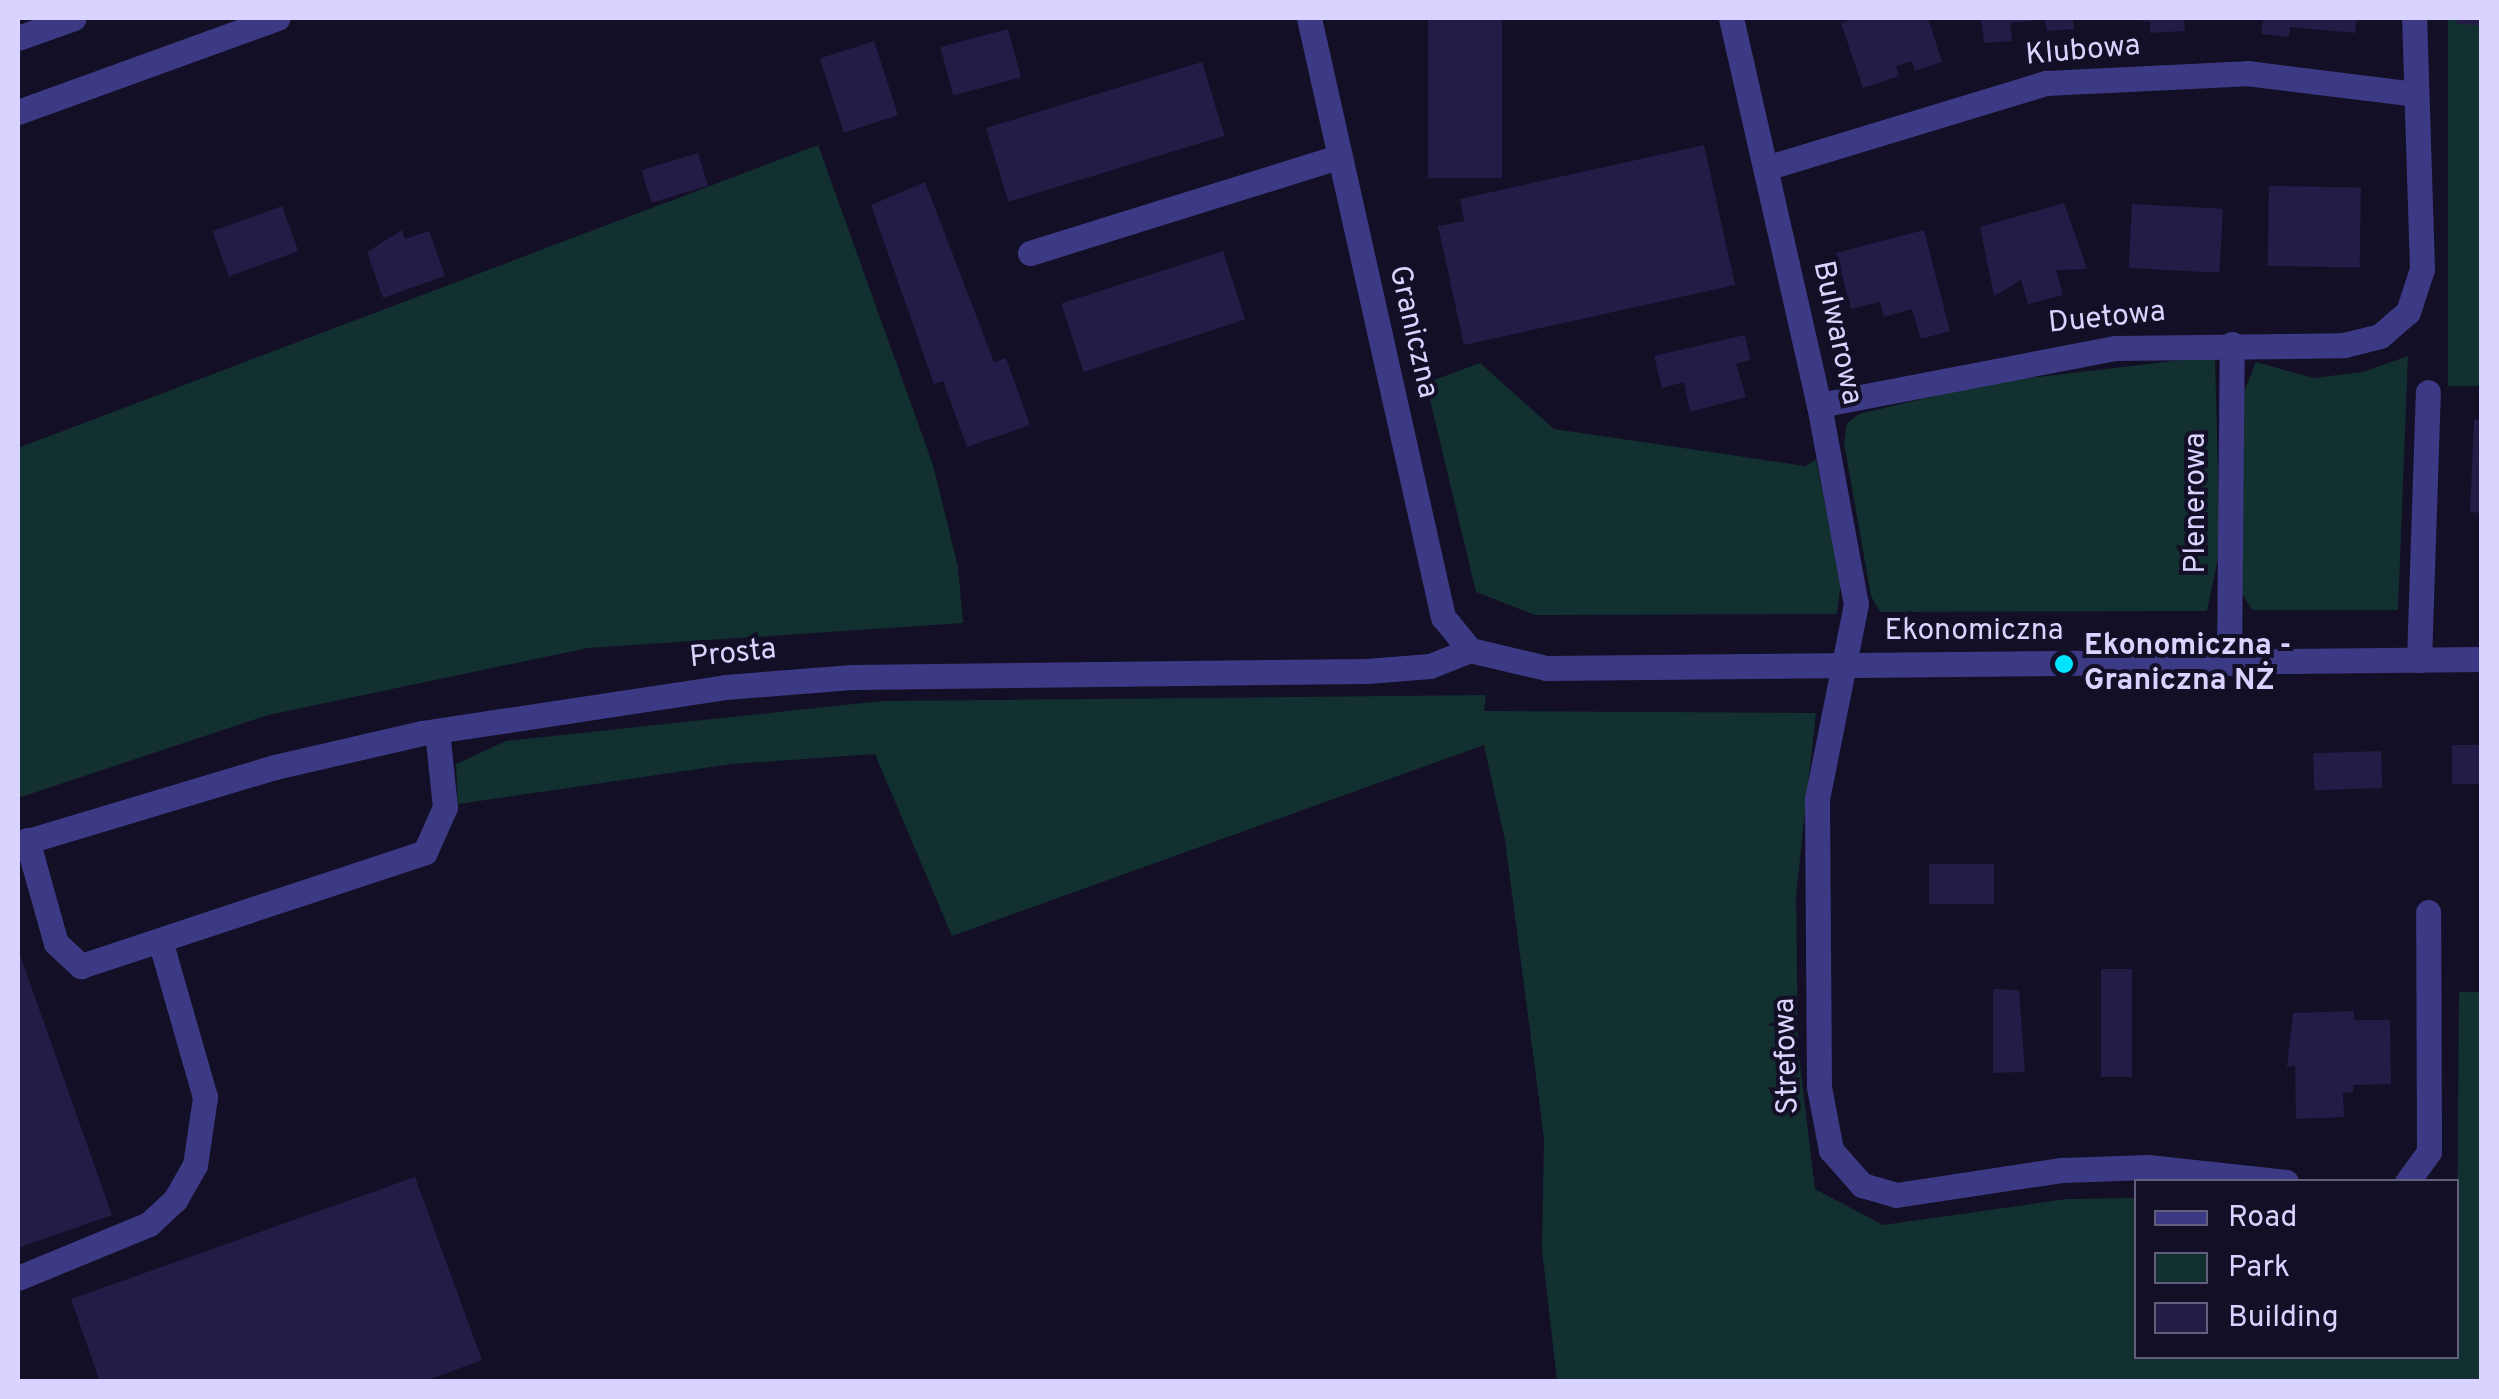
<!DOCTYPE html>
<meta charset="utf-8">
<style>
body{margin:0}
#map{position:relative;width:2499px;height:1399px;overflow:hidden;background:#130f26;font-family:Overpass,sans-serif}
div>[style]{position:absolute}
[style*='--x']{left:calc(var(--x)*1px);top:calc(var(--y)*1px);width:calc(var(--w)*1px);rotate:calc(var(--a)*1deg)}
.green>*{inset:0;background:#12302f;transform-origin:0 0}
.building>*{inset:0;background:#241b47;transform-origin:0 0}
.service>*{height:25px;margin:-12.5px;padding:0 12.5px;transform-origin:12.5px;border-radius:12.5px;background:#3d3a85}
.minor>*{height:25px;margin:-12.5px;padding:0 12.5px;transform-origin:12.5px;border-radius:12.5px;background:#3d3a85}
.dots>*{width:28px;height:28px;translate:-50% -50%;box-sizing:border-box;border:5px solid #130f26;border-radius:50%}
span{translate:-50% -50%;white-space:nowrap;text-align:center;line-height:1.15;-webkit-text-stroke:8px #130f26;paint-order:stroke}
.street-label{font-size:30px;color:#d9d4ff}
.poi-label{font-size:30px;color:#d9d4ff;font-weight:700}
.left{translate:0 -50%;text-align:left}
.frame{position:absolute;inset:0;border:20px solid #d9d4ff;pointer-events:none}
.legend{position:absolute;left:2134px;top:1179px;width:325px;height:180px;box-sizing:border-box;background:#130f26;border:2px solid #625e7d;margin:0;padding:12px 18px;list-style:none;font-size:30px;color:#d9d4ff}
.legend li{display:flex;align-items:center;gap:20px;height:50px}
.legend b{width:50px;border:2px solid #625e7d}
</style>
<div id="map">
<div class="green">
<i style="left:2448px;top:18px;width:33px;height:368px"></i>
<i style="clip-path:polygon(818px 145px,933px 465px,958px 567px,963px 623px,588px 648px,268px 715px,18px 798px,18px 448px)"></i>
<i style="clip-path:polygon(2215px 356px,2220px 548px,2207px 611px,1880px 612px,1871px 596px,1844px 443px,1847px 423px,1859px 414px,1989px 383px)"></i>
<i style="clip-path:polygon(2408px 356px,2398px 610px,2252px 610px,2238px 587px,2242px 396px,2256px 362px,2313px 378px,2363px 372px)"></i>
<i style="clip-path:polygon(1480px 363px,1554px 429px,1805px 466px,1816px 460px,1841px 583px,1837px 614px,1535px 615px,1476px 592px,1426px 383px)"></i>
<i style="clip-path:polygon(1486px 695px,1484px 711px,1816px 713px,1796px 895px,1798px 1049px,1815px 1189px,1883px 1225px,2067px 1199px,2136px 1198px,2136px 1356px,2456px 1356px,2459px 992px,2481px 992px,2481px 1381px,1557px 1381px,1542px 1249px,1544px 1138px,1505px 840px,1484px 745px,952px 936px,875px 754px,732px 764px,458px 804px,456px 764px,506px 741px,882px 701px)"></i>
</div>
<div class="building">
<i style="left:1428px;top:18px;width:74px;height:160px"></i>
<i style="clip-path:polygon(1858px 18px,1928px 18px,1942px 62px,1915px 71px,1912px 61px,1896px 66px,1899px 76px,1863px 88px,1841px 23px)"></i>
<i style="clip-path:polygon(1981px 18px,2038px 18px,2038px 20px,2010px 23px,2012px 41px,1984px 43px)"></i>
<i style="clip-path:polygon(2045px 18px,2073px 18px,2074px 29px,2047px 31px)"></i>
<i style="clip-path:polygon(2125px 18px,2184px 18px,2185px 31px,2150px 33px,2150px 22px)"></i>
<i style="clip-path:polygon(2263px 18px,2357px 18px,2355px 33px,2290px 27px,2289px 37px,2261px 34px)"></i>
<i style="clip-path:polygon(2457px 18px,2482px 18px,2482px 25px,2457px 24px)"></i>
<i style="left:1008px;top:29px;width:50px;height:70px;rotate:75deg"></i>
<i style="left:874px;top:41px;width:78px;height:57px;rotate:72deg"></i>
<i style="left:1202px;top:62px;width:77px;height:226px;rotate:73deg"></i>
<i style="clip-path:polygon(1704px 145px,1735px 285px,1464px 345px,1438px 226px,1464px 221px,1460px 199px)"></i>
<i style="left:698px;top:153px;width:34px;height:59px;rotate:73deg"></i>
<i style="clip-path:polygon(925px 182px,994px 362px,1006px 358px,1030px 425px,967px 447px,943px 381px,934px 384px,871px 205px)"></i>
<i style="left:2269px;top:186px;width:92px;height:80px;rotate:1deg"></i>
<i style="clip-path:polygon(2064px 203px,2087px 269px,2056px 270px,2063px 295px,2028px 304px,2021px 280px,1994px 296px,1980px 227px)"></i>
<i style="left:2132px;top:204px;width:91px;height:64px;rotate:3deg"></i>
<i style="left:282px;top:206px;width:48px;height:74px;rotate:70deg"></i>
<i style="clip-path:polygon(402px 230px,405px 239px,429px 231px,445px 276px,383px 298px,367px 252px)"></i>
<i style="clip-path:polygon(1924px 230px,1950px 331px,1921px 339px,1912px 309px,1884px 317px,1880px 302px,1851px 309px,1836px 253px)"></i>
<i style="left:1223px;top:251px;width:72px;height:170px;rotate:72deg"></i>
<i style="clip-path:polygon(1745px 335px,1750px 360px,1736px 364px,1746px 397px,1690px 412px,1684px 382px,1662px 388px,1654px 356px)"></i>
<i style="clip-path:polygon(2474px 420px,2482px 420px,2482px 513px,2470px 512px)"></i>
<i style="left:2452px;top:745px;width:30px;height:39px"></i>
<i style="left:2381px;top:751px;width:37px;height:68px;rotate:88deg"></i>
<i style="left:1994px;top:864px;width:40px;height:65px;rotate:90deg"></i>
<i style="clip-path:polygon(18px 949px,112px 1215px,18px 1248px)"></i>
<i style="left:2101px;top:969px;width:31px;height:108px"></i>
<i style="clip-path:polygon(1993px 989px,2019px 990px,2025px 1072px,1993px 1073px)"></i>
<i style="clip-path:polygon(2354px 1011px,2354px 1020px,2390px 1020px,2391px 1084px,2353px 1085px,2353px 1092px,2343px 1093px,2344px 1117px,2296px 1119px,2295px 1066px,2287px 1067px,2293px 1013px)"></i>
<i style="clip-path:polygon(415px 1177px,482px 1360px,423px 1382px,100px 1382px,71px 1299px)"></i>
</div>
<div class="service">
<i style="--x:18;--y:38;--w:59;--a:-19.7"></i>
<i style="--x:1030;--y:253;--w:324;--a:-17.3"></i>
<i style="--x:2419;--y:660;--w:268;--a:-88.1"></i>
<i style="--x:27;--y:840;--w:107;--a:74.3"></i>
<i style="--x:56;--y:943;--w:34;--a:43"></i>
<i style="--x:81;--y:966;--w:362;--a:-18.3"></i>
<i style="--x:425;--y:852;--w:49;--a:-66"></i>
<i style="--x:445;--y:807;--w:76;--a:-96"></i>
<i style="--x:18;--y:1278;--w:142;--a:-22.4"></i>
<i style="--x:149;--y:1224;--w:35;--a:-43"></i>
<i style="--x:175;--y:1200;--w:40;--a:-60.3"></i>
<i style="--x:195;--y:1165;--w:69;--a:-81.6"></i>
<i style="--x:205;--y:1097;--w:163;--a:-106"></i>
</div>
<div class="minor">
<i style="--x:1309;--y:18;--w:614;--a:77.39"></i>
<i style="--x:1443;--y:617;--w:43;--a:50.7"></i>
<i style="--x:1470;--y:650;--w:78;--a:13.3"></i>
<i style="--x:1546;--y:668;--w:936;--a:-0.55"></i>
<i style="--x:1731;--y:18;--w:397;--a:77.2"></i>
<i style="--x:1819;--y:405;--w:202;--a:79.5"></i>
<i style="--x:1856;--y:604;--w:200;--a:101.3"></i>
<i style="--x:1817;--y:800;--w:287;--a:89.6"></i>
<i style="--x:1819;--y:1087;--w:64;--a:79.2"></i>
<i style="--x:1831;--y:1150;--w:47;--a:48.5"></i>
<i style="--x:1862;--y:1185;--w:35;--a:16"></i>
<i style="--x:1896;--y:1195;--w:168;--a:-8.6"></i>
<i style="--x:2062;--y:1170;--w:86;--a:-2"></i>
<i style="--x:2148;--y:1167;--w:139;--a:6.2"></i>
<i style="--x:18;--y:112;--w:276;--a:-19.9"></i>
<i style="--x:1766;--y:168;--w:293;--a:-16.9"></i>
<i style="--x:2046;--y:83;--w:201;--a:-2.8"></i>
<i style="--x:2247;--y:73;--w:169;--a:7.1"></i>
<i style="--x:1819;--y:405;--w:300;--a:-10.9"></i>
<i style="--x:2114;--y:348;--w:230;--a:-0.7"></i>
<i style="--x:2344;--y:345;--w:37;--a:-14"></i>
<i style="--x:2380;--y:336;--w:37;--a:-41"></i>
<i style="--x:2408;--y:312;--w:45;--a:-72"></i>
<i style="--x:2422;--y:269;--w:251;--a:-91.8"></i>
<i style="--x:2229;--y:663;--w:319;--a:-89.5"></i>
<i style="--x:18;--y:844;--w:268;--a:-16.7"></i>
<i style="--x:275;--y:767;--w:151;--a:-13"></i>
<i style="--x:422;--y:733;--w:306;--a:-8.6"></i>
<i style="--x:725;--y:687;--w:127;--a:-4.5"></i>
<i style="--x:852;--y:677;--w:515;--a:-0.67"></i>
<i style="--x:1367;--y:671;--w:63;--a:-4.5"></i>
<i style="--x:1430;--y:666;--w:43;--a:-21.8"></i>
<i style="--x:2407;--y:1182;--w:37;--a:-54"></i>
<i style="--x:2429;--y:1152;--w:240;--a:-90.2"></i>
</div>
<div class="dots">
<i style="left:2064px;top:664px;background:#00e5ff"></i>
</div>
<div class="street-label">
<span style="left:2083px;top:52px;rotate:-5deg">Klubowa</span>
<span style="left:2107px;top:319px;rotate:-6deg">Duetowa</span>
<span style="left:1412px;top:332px;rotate:77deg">Graniczna</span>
<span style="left:1836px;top:333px;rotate:78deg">Bulwarowa</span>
<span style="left:2197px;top:503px;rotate:-90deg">Plenerowa</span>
<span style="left:1974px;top:632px">Ekonomiczna</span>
<span style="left:733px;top:655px;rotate:-6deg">Prosta</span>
<span style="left:1788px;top:1056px;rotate:-92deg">Strefowa</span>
</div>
<div class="poi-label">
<span class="left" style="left:2084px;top:664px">Ekonomiczna -<br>Graniczna NŻ</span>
</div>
<div class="frame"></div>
<ul class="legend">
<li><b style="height:12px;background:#3d3a85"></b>Road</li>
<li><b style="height:28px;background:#12302f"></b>Park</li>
<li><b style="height:28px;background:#241b47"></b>Building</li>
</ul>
</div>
